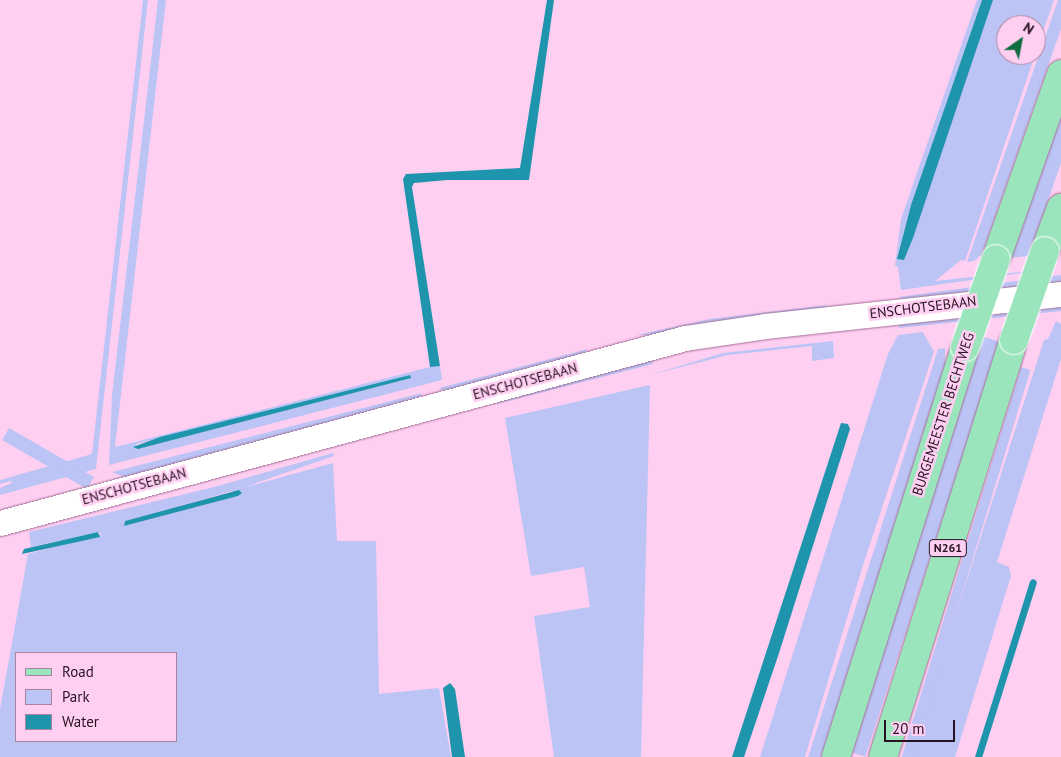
<!DOCTYPE html>
<style>
body{margin:0}
#map{position:relative;width:1061px;height:757px;overflow:hidden;background:#ffcff1;font-family:"PT Sans",sans-serif}
div>[style]{position:absolute}
[style*='--x']{left:calc(var(--x)*1px);top:calc(var(--y)*1px);width:calc(var(--w)*1px);rotate:calc(var(--a)*1deg)}
.green>*{inset:0;background:#bbc4f5;transform-origin:0 0}
.water>*{inset:0;background:#1e94ad}
.stream>*{height:7px;margin:-3.5px;padding:0 3.5px;transform-origin:3.5px;border-radius:3.5px;background:#1e94ad}
.roads{filter:drop-shadow(0 0 1px #a36e96) drop-shadow(0 0 1px #a36e96)}
.minor>*{height:25px;margin:-12.5px;padding:0 12.5px;transform-origin:12.5px;border-radius:12.5px;background:#fff}
.major>*{height:28px;margin:-14px;padding:0 14px;transform-origin:14px;border-radius:14px;background:#9ae5bc}
.bridges{filter:drop-shadow(0 0 1px #fff) drop-shadow(0 0 1px #fff)}
.major-bridge>*{height:28px;margin:-14px;padding:0 14px;transform-origin:14px;border-radius:14px;background:#9ae5bc}
span{translate:-50% -50%;white-space:nowrap;text-align:center;line-height:1.15;-webkit-text-stroke:5px #ffcff1;paint-order:stroke}
.shield-label span{padding:1px 4px;background:#ffcff1;border:1px solid;border-radius:4px;-webkit-text-stroke-width:0}
.shield-label{font-size:12px;color:#271222;font-weight:700}
.street-label{font-size:14px;color:#271222}
.legend{position:absolute;left:15px;top:652px;width:162px;height:90px;box-sizing:border-box;background:#ffcff1;border:1px solid #a9839e;margin:0;padding:6px 9px;list-style:none;font-size:15px;color:#271222}
.legend li{display:flex;align-items:center;gap:10px;height:25px}
.legend b{width:25px;border:1px solid #a9839e}
.north{position:absolute;left:996px;top:15px;width:50px;height:50px;box-sizing:border-box;background:#ffcff1;border:1px solid #a9839e;border-radius:50%;rotate:33deg;font-size:14px;font-weight:700;line-height:20px;text-align:center;color:#271222}
.north::after{content:'';display:block;margin:auto;width:18px;height:22px;background:#0e6c41;clip-path:polygon(50% 0,100% 100%,50% 72%,0 100%)}
.scale{position:absolute;left:884px;top:720px;width:71px;height:22px;box-sizing:border-box;border:2px solid #271222;border-top:0;padding-left:6px;font-size:15px;line-height:18px;white-space:nowrap;color:#271222;-webkit-text-stroke:4px #ffcff1;paint-order:stroke}
</style>
<div id="map">
<div class="green">
<i style="clip-path:polygon(143px 0,148px 0,96px 469px,0 495px,0 488px,12px 483px,11px 481px,0 484px,0 480px,92px 454px)"></i>
<i style="clip-path:polygon(evenodd,158px 0,166px 0,115px 447px,430px 367px,440px 366px,442px 380px,109px 465px,112px 395px,158px 0,410px 375px,410px 378px,138px 449px,136px 444px,410px 375px)"></i>
<i style="clip-path:polygon(977px 0,982px 0,911px 205px,897px 258px,923px 208px,993px 0,1054px 0,1036px 52px,1036px 25px,1006px 25px,1006px 55px,1035px 55px,965px 261px,961px 260px,935px 281px,1049px 269px,901px 290px,898px 267px,895px 266px,901px 219px)"></i>
<i style="clip-path:polygon(1058px 0,1061px 0,1061px 29px,982px 254px,974px 261px,967px 262px)"></i>
<i style="clip-path:polygon(1061px 111px,1061px 163px,1029px 256px,1010px 258px)"></i>
<i style="clip-path:polygon(1061px 275px,1061px 284px,902px 300px,899px 297px)"></i>
<i style="clip-path:polygon(1053px 303px,1061px 307px,1061px 311px,899px 328px,898px 320px)"></i>
<i style="clip-path:polygon(827px 305px,826px 309px,662px 335px,637px 335px,710px 319px)"></i>
<i style="clip-path:polygon(1056px 321px,1061px 324px,1061px 359px,997px 562px,1009px 567px,1011px 576px,955px 757px,910px 757px,1044px 340px,1048px 339px)"></i>
<i style="clip-path:polygon(923px 332px,934px 352px,864px 562px,805px 757px,760px 757px,888px 354px,898px 335px)"></i>
<i style="clip-path:polygon(833px 341px,834px 358px,812px 361px,812px 346px,728px 355px,650px 375px,723px 353px)"></i>
<i style="left:1000px;top:342px;width:436px;height:20px;rotate:108deg"></i>
<i style="clip-path:polygon(945px 348px,945px 365px,821px 757px,808px 757px,938px 349px)"></i>
<i style="clip-path:polygon(588px 349px,581px 356px,446px 392px,439px 388px)"></i>
<i style="clip-path:polygon(652px 357px,653px 364px,496px 404px,495px 398px)"></i>
<i style="left:1021px;top:367px;width:10px;height:410px;rotate:17deg"></i>
<i style="clip-path:polygon(650px 385px,641px 757px,554px 757px,534px 616px,590px 607px,584px 567px,531px 576px,505px 418px)"></i>
<i style="clip-path:polygon(422px 393px,419px 400px,127px 478px,112px 472px)"></i>
<i style="clip-path:polygon(evenodd,333px 453px,334px 456px,242px 488px,333px 463px,337px 541px,376px 541px,379px 694px,439px 688px,451px 757px,0 757px,0 709px,28px 554px,102px 534px,98px 532px,31px 547px,29px 532px,214px 487px,333px 453px,232px 491px,238px 496px,124px 526px,125px 521px,136px 518px,232px 491px,333px 453px,16px 653px,176px 653px,176px 741px,16px 741px,16px 653px)"></i>
<i style="left:94px;top:477px;width:14px;height:98px;rotate:120deg"></i>
</div>
<div class="water">
<i style="clip-path:polygon(547px 0,554px 0,529px 180px,447px 180px,414px 183px,412px 187px,440px 366px,430px 367px,403px 179px,406px 174px,520px 168px)"></i>
<i style="clip-path:polygon(982px 0,993px 0,913px 238px,904px 260px,897px 259px,911px 205px)"></i>
<i style="clip-path:polygon(410px 375px,411px 378px,138px 449px,133px 447px,160px 437px)"></i>
<i style="clip-path:polygon(841px 423px,848px 424px,850px 429px,779px 653px,744px 757px,732px 757px)"></i>
<i style="clip-path:polygon(239px 490px,242px 493px,238px 496px,124px 526px,125px 521px,136px 518px)"></i>
<i style="clip-path:polygon(98px 532px,100px 537px,22px 554px,24px 549px)"></i>
<i style="clip-path:polygon(450px 683px,455px 689px,465px 757px,452px 757px,443px 688px)"></i>
</div>
<div class="stream">
<i style="--x:978;--y:757;--w:183;--a:-72.6"></i>
</div>
<div class="roads">
<div class="minor">
<i style="--x:0;--y:523;--w:710;--a:-15.11"></i>
<i style="--x:685;--y:338;--w:81;--a:-8.5"></i>
<i style="--x:765;--y:326;--w:298;--a:-6.2"></i>
</div>
<div class="major">
<i style="--x:1045;--y:251;--w:46;--a:-69.6"></i>
<i style="--x:996;--y:259;--w:196;--a:-70.6"></i>
<i style="--x:836;--y:757;--w:430;--a:-72.5"></i>
<i style="--x:883;--y:757;--w:437;--a:-72.6"></i>
</div>
</div>
<div class="bridges">
<div class="major-bridge">
<i style="--x:1014;--y:340;--w:94;--a:-70.8"></i>
<i style="--x:965;--y:347;--w:93;--a:-70.6"></i>
</div>
</div>
<div class="shield-label">
<span style="left:948px;top:548px">N261</span>
</div>
<div class="street-label">
<span style="left:923px;top:307px;rotate:-7deg">ENSCHOTSEBAAN</span>
<span style="left:525px;top:381px;rotate:-15deg">ENSCHOTSEBAAN</span>
<span style="left:943px;top:414px;rotate:-72deg">BURGEMEESTER BECHTWEG</span>
<span style="left:134px;top:486px;rotate:-15deg">ENSCHOTSEBAAN</span>
</div>
<ul class="legend">
<li><b style="height:6px;background:#9ae5bc"></b>Road</li>
<li><b style="height:14px;background:#bbc4f5"></b>Park</li>
<li><b style="height:14px;background:#1e94ad"></b>Water</li>
</ul>
<div class="north">N</div>
<div class="scale">20 m</div>
</div>
